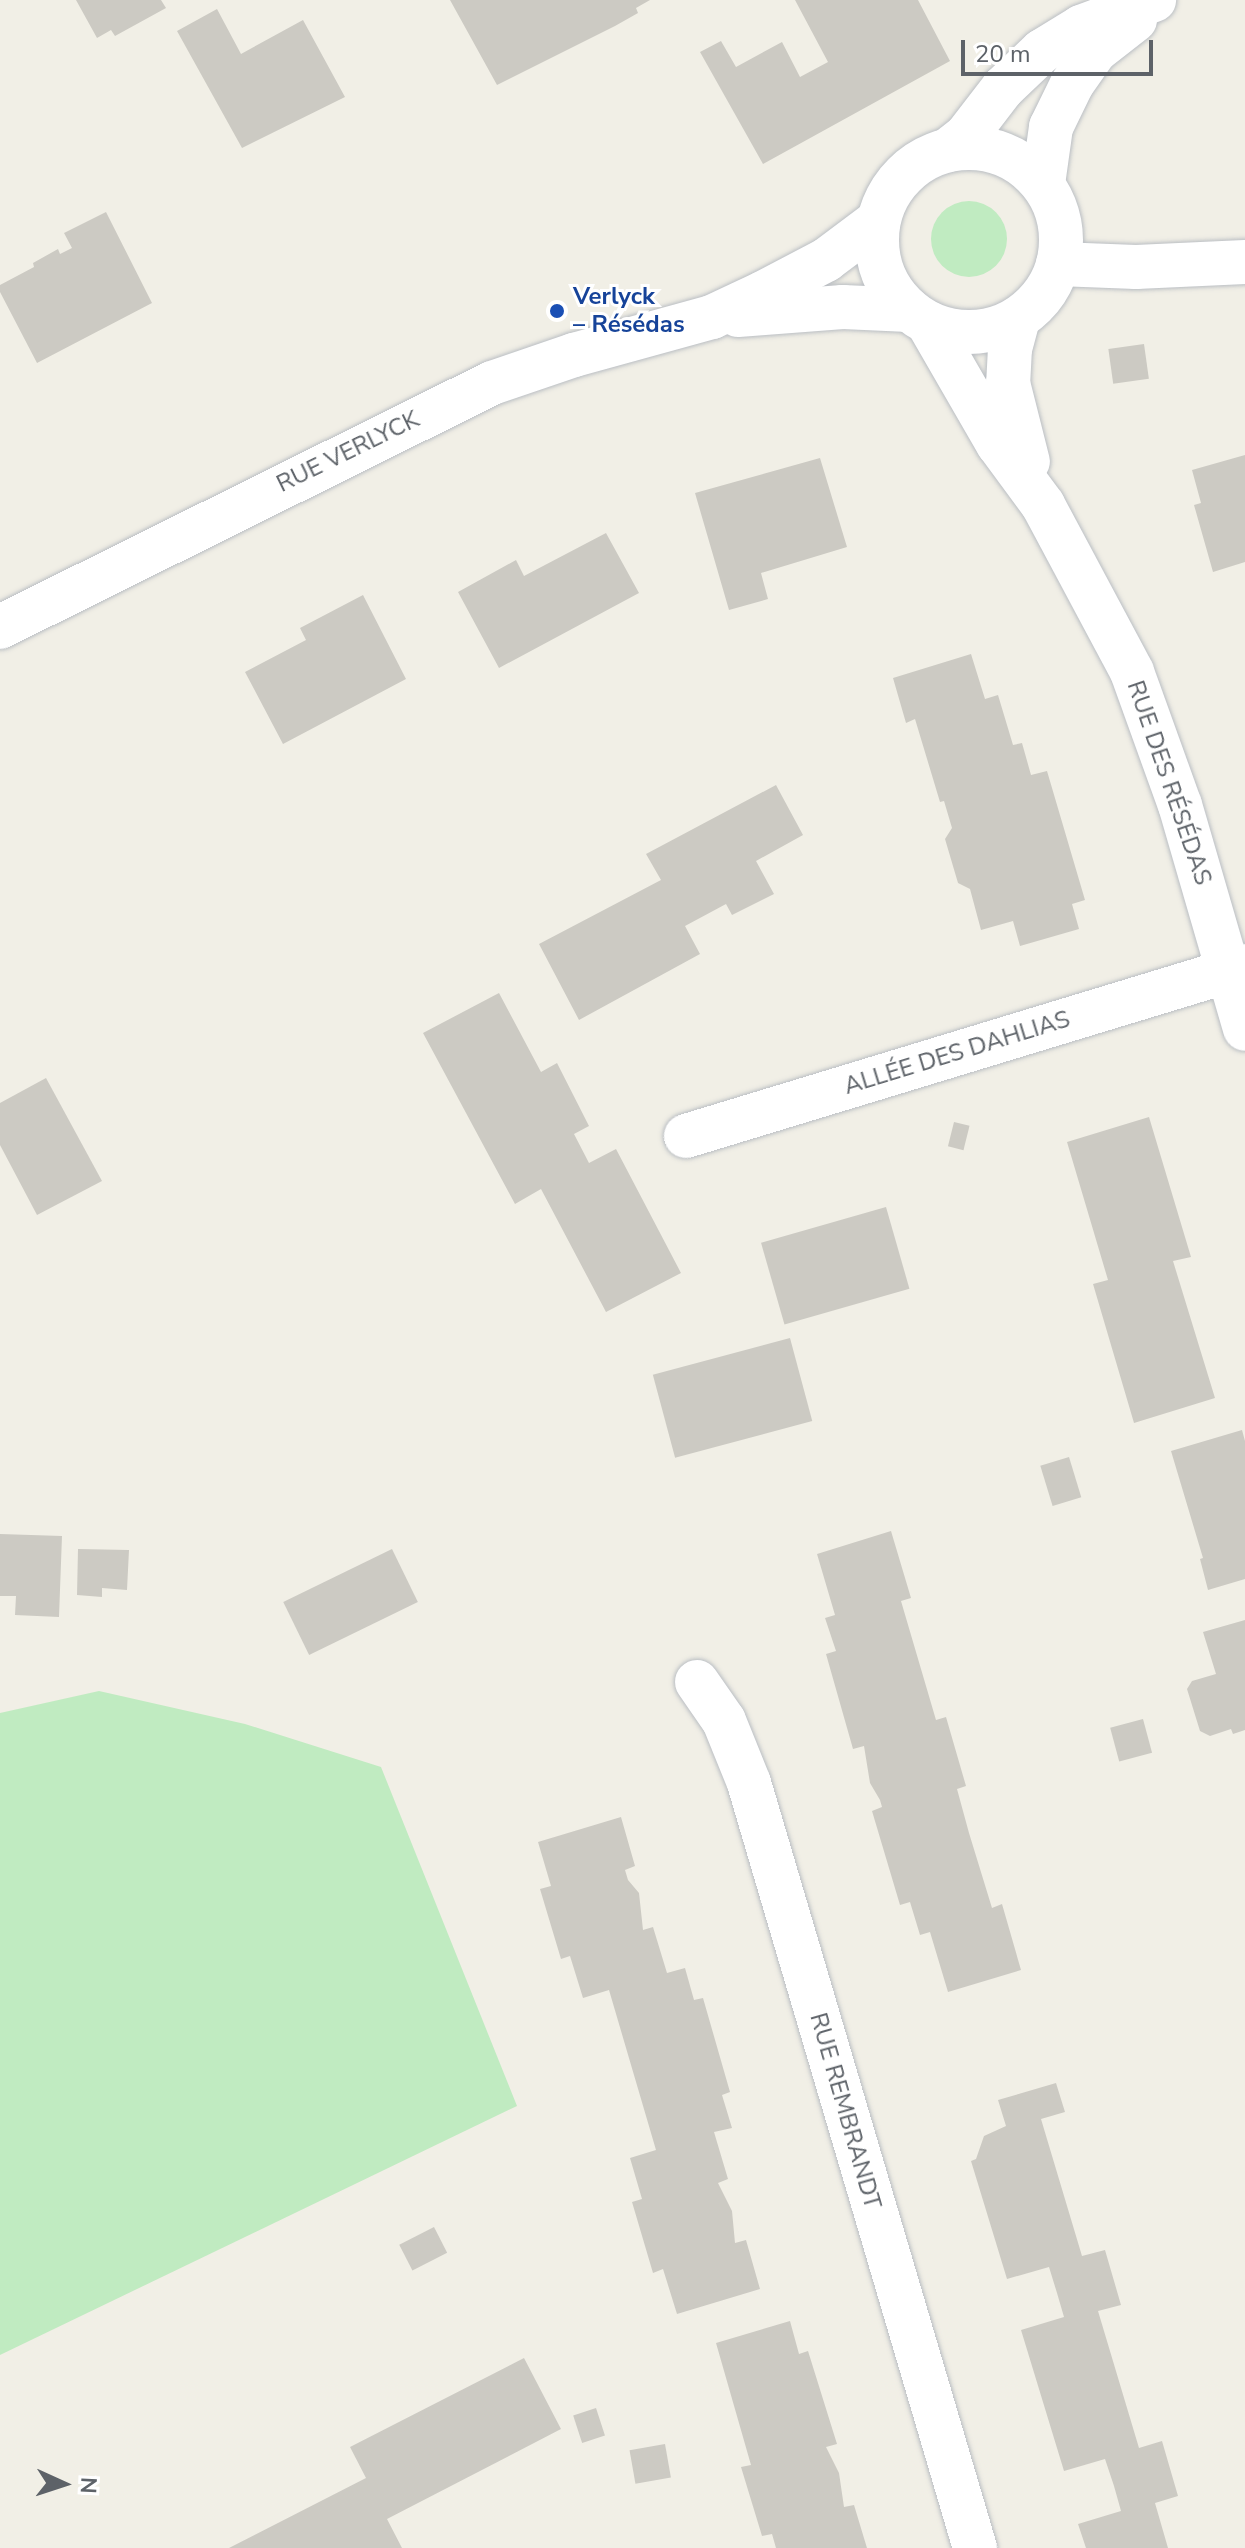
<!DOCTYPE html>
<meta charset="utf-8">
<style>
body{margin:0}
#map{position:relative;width:1245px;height:2548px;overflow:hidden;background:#f1efe6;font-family:"Nunito Sans",sans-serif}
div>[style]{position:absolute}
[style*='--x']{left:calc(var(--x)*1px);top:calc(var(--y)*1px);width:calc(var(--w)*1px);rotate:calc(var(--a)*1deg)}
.green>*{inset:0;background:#c0ebc1}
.round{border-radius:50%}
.building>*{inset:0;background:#cccac3;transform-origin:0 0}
.roads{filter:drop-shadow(0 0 2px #babec3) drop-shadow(0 0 2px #babec3)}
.minor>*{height:44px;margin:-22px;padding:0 22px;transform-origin:22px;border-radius:22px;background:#fff}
.tertiary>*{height:44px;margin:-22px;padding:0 22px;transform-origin:22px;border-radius:22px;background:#fff}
.tertiary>.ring{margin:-22px;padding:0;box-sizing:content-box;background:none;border:44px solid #fff;border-radius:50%}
.dots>*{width:22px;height:22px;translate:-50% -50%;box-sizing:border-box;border:4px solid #fff;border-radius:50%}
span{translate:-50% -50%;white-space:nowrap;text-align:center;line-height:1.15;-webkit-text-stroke:6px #fff;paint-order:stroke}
.transit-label{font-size:24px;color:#164399;font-weight:700}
.left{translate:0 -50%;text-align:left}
.street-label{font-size:24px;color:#5d6268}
.north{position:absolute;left:24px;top:2444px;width:80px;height:80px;-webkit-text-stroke:6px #fff;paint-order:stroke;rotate:93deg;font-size:22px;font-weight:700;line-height:32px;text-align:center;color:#5d6268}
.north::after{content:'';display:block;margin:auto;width:28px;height:36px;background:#5d6268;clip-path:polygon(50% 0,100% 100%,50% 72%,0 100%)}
.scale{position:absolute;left:961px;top:40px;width:192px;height:36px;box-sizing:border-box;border:4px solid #5d6268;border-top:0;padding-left:10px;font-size:24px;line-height:28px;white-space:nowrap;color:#5d6268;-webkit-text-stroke:6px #fff;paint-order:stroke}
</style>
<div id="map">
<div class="green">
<i class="round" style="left:931px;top:201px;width:76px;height:76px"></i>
<i style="clip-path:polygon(99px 1691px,245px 1724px,381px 1767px,517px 2106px,0 2355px,0 1713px)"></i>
</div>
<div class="building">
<i style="clip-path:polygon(76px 0,161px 0,166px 8px,115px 36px,111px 30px,97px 38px)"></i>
<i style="clip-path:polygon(450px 0,650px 0,636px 8px,638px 13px,615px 26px,497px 85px)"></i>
<i style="clip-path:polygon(795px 0,918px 0,950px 61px,763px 164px,700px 52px,721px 41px,736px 67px,782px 42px,800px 77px,828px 62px)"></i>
<i style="clip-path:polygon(217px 9px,241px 54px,303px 20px,345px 97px,242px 148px,177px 31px)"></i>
<i style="clip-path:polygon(106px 212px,152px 303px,37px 363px,0 292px,0 285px,34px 267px,33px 263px,58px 249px,60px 254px,72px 248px,64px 233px)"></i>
<i style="left:1144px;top:344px;width:35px;height:36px;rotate:82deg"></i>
<i style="clip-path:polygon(1245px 455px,1245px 562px,1213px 572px,1194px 505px,1201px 503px,1192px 470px)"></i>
<i style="clip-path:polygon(820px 458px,847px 547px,761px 573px,768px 599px,729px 610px,695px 493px)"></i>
<i style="clip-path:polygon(606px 533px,639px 593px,499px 668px,458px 592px,516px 560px,524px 576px)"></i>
<i style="clip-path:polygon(363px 595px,406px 679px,283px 744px,245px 672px,306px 640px,300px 628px)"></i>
<i style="clip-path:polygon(971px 654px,985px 699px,998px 695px,1013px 745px,1022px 743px,1031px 775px,1047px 771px,1085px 900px,1072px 904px,1079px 929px,1020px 946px,1013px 921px,981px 930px,970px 889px,958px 883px,945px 839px,952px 828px,944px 801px,940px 802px,915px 719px,906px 723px,893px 678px)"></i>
<i style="clip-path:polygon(776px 785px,803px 835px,756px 861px,774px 894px,732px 915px,726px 904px,685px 926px,700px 954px,579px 1020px,539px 944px,661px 880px,646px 854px)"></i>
<i style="clip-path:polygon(499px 993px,541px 1072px,557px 1063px,589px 1126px,574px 1134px,589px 1163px,616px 1149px,681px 1273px,606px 1312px,541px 1189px,515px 1204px,423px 1033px)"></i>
<i style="clip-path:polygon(46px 1078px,102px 1181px,37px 1215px,0 1145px,0 1103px)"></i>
<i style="clip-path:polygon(1149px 1117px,1191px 1257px,1173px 1261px,1215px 1398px,1134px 1423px,1093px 1284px,1108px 1280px,1067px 1142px)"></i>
<i style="left:954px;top:1122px;width:16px;height:25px;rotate:14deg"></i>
<i style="left:886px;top:1207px;width:85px;height:130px;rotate:74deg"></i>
<i style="left:790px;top:1338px;width:86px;height:142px;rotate:75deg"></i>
<i style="clip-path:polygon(1242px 1430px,1245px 1441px,1245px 1579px,1208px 1590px,1200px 1559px,1203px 1558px,1171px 1451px)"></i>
<i style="left:1069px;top:1457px;width:42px;height:30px;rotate:73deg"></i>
<i style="clip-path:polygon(891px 1531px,911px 1598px,901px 1601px,936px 1720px,946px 1717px,966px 1786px,957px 1789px,969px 1833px,992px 1908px,1002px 1904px,1021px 1970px,948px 1992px,930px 1932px,920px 1935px,910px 1902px,900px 1905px,872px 1811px,882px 1807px,880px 1800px,870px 1783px,864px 1746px,853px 1749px,826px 1654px,836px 1651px,825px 1618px,835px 1615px,817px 1554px)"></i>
<i style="clip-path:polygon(0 1534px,62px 1536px,59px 1617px,15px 1615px,16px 1596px,0 1596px)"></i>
<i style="clip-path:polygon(78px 1549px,129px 1550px,127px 1590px,102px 1588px,102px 1597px,77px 1595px)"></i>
<i style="left:392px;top:1549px;width:59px;height:121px;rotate:64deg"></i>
<i style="clip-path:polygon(1245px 1620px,1245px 1730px,1233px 1734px,1231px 1729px,1210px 1736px,1200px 1731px,1187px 1689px,1192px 1681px,1216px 1674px,1203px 1632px)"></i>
<i style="left:1143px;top:1719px;width:35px;height:34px;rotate:75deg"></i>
<i style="clip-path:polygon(621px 1817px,635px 1866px,625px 1870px,628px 1880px,639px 1893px,643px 1930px,653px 1927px,667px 1973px,685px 1968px,694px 2000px,703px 1998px,730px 2092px,722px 2095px,732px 2128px,714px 2132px,728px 2179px,718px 2183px,732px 2211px,735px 2243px,746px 2240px,760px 2289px,677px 2314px,663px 2269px,653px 2273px,632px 2202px,642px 2199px,630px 2158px,656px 2150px,609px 1990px,583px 1998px,570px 1956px,561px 1959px,540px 1889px,551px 1886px,538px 1842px)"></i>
<i style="clip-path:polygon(1056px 2083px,1065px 2112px,1041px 2119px,1082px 2256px,1105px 2250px,1121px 2305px,1098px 2311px,1139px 2448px,1162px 2441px,1178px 2496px,1155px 2503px,1168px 2548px,1086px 2548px,1078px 2524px,1121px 2511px,1114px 2486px,1105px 2459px,1064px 2471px,1021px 2330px,1064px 2317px,1057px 2293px,1049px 2267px,1007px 2279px,971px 2161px,976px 2159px,984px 2136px,1006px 2126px,998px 2100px)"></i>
<i style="left:434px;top:2227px;width:29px;height:39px;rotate:63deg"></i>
<i style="clip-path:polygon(790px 2321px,799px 2354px,808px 2351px,837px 2444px,826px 2447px,839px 2473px,844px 2507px,854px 2505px,867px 2548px,776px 2548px,772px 2534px,762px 2536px,741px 2467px,751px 2465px,716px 2343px)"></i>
<i style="clip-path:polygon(524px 2358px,561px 2429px,387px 2519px,402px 2548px,229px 2548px,366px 2478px,350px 2447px)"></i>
<i style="left:596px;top:2408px;width:29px;height:24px;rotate:72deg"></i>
<i style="left:665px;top:2444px;width:34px;height:36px;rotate:80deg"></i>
</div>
<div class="roads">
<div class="minor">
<i style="--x:948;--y:150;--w:23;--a:-38"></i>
<i style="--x:966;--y:136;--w:61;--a:-52.4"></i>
<i style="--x:1003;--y:88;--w:54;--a:-43.5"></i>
<i style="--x:1042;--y:51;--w:46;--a:-31.6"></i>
<i style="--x:1081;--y:27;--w:78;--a:-20.3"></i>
<i style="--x:1043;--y:184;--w:58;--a:-82"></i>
<i style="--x:1051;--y:127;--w:48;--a:-64"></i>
<i style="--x:1072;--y:84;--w:39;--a:-55"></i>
<i style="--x:1094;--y:52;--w:52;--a:-38"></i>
<i style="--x:1018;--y:319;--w:30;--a:105"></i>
<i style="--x:1010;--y:348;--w:35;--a:93"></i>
<i style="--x:1008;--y:383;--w:81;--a:75.8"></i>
<i style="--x:928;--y:323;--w:140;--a:60"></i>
<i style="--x:998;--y:444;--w:76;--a:53.6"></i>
<i style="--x:1043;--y:505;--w:189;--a:61.9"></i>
<i style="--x:1132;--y:672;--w:141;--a:70.2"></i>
<i style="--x:1180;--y:805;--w:233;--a:73.8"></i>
<i style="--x:686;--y:1136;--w:584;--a:-16.92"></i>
<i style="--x:697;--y:1682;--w:47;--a:55.3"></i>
<i style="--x:724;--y:1721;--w:67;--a:68"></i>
<i style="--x:749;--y:1783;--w:798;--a:73.54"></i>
</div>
<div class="tertiary">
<i class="ring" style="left:877px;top:148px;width:140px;height:140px"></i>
<i style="--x:1058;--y:264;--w:78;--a:2.2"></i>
<i style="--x:1136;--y:267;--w:109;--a:-2.6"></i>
<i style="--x:738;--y:315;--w:105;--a:-4.4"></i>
<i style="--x:843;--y:307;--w:66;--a:2.6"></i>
<i style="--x:0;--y:627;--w:549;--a:-26.38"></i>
<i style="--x:492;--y:383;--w:87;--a:-18.9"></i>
<i style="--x:574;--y:355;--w:143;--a:-15.4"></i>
<i style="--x:712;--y:317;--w:56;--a:-25.2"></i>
<i style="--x:763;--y:293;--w:71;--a:-27.6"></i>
<i style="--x:826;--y:260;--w:65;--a:-36.9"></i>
</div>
</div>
<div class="dots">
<i style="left:557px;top:311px;background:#1a4fb4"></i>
</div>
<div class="transit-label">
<span class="left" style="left:573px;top:311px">Verlyck<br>– Résédas</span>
</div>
<div class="street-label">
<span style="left:348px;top:452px;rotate:-26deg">RUE VERLYCK</span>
<span style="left:1169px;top:783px;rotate:71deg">RUE DES RÉSÉDAS</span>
<span style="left:957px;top:1053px;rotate:-17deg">ALLÉE DES DAHLIAS</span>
<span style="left:845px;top:2111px;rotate:74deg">RUE REMBRANDT</span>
</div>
<div class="north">N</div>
<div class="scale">20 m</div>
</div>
